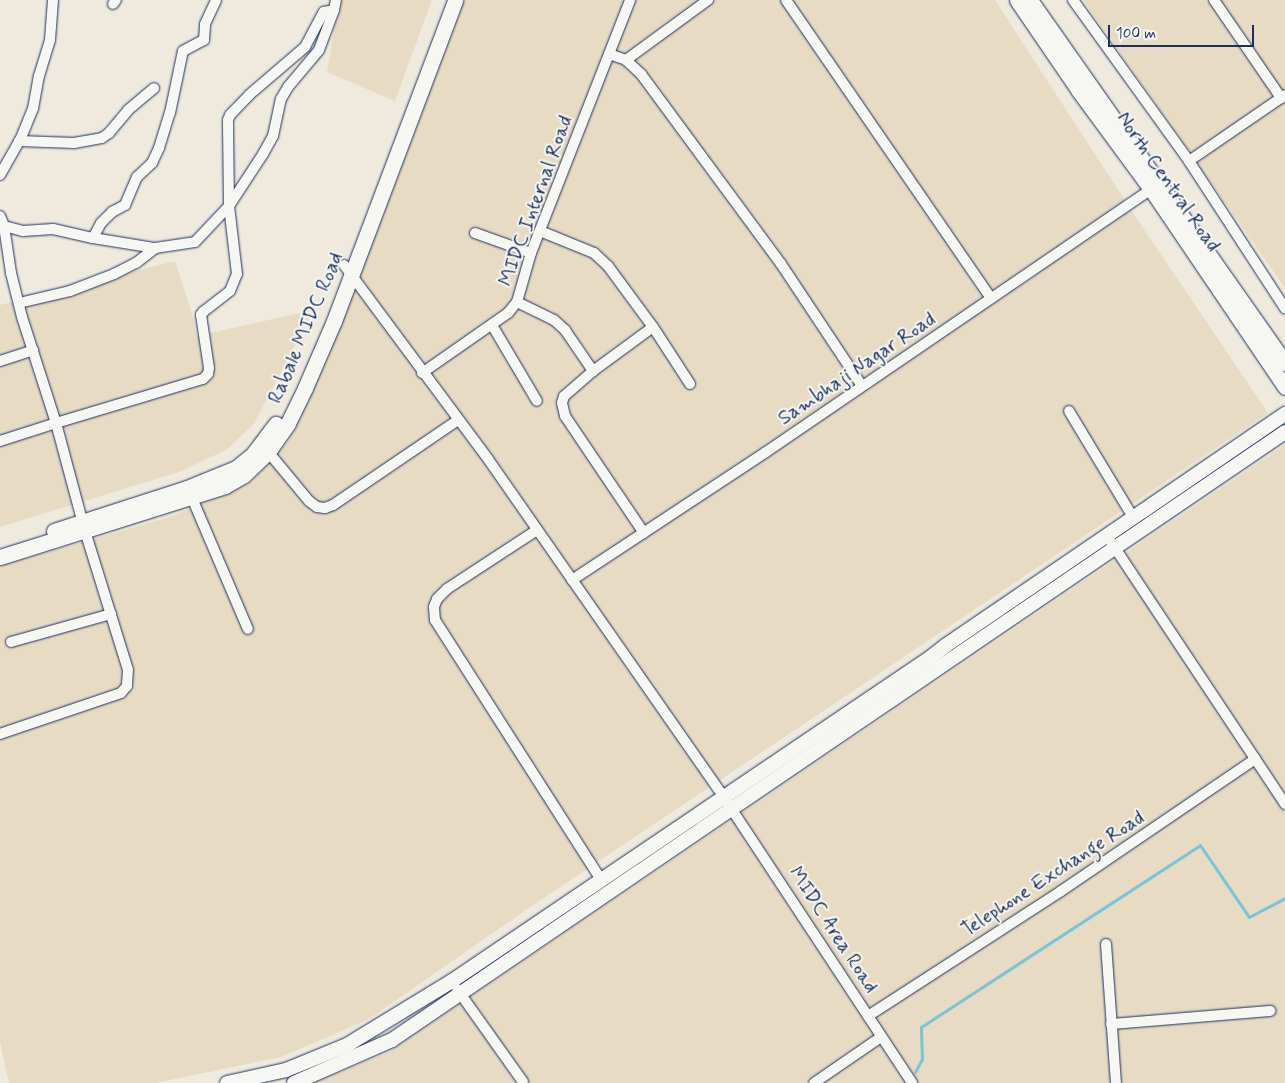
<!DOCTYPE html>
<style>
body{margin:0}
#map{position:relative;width:1285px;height:1083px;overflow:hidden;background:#efeadd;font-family:Mynerve,sans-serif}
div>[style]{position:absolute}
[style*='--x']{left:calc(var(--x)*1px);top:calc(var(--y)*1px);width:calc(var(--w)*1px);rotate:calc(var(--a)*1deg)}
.built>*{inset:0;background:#e7dbc4}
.stream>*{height:3px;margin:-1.5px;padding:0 1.5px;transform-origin:1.5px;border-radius:1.5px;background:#79c5d8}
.roads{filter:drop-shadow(0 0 1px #1b2f5e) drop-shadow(0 0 1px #1b2f5e)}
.minor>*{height:10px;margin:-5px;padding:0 5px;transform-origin:5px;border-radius:5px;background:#f6f6f2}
.tertiary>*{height:14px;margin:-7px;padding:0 7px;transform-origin:7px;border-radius:7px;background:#f6f6f2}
.secondary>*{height:15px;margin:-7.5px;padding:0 7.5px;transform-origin:7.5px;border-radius:7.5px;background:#f6f6f2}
span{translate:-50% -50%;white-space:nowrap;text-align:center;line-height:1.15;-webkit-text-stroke:4px #f6f6f2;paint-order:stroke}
.street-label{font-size:20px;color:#1b2f5e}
.scale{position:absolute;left:1108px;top:25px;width:146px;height:22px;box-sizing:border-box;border:2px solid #1b2f5e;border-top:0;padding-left:6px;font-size:15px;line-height:18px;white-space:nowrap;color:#1b2f5e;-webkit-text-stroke:4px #f6f6f2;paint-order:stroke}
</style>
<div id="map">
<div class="built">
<i style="clip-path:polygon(339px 0,432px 0,395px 101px,327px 72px)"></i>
<i style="clip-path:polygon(462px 0,995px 0,1135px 216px,1268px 413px,523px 912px,369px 1019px,281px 1057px,155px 1083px,9px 1083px,0 1042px,0 566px,173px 516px,252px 482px,288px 442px,314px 383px)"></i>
<i style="clip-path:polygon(1083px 0,1285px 0,1285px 288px)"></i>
<i style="clip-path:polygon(175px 261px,192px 314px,197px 336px,313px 310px,254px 424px,226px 450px,179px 472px,0 527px,0 305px)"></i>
<i style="clip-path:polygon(1285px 445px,1285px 1083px,313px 1083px,389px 1052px)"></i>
</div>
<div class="stream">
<i style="--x:915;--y:1072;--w:15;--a:-62"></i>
<i style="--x:922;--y:1059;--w:32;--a:-92"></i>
<i style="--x:921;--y:1027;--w:333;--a:-33.1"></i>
<i style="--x:1200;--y:845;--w:87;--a:55.8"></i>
<i style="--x:1249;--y:917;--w:41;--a:-27.8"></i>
</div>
<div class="roads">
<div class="minor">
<i style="--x:786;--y:0;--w:362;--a:55.5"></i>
<i style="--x:1073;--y:0;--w:198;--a:54.2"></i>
<i style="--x:1189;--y:161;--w:176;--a:56.9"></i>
<i style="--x:1214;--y:0;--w:119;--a:55.6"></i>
<i style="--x:113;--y:4;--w:5;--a:-53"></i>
<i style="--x:609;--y:54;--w:18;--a:19"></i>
<i style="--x:626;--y:60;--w:21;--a:43"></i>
<i style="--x:641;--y:74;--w:236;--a:53.6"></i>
<i style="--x:781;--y:264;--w:146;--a:56.4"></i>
<i style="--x:626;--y:60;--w:102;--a:-36.2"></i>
<i style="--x:19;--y:141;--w:55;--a:2.1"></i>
<i style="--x:74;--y:143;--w:28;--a:-10"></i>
<i style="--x:102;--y:138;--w:9;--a:-36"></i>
<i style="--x:109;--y:133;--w:30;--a:-50"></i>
<i style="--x:128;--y:110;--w:34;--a:-40"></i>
<i style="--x:1189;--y:161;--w:116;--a:-34.5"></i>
<i style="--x:0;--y:175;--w:43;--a:-60.4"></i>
<i style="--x:21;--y:138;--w:31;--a:-68"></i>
<i style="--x:33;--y:109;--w:34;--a:-80"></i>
<i style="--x:39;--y:76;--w:38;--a:-73"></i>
<i style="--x:50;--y:40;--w:40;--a:-85.7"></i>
<i style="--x:0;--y:216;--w:11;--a:68"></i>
<i style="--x:4;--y:226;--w:20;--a:15"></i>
<i style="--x:23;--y:231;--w:30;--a:-4"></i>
<i style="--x:53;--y:229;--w:41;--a:12.7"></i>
<i style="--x:93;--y:238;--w:17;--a:-62"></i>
<i style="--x:101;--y:223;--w:16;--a:-45"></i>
<i style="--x:112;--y:212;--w:15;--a:-28"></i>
<i style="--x:125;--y:205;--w:30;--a:-67"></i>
<i style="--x:137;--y:177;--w:21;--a:-43"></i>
<i style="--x:152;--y:163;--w:17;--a:-65"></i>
<i style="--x:159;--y:148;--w:37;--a:-73"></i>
<i style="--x:170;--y:113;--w:63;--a:-78.2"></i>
<i style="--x:183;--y:51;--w:24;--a:-28"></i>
<i style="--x:204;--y:40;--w:16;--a:-86"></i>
<i style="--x:205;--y:24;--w:26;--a:-65"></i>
<i style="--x:4;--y:226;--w:48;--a:81.5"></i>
<i style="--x:11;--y:273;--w:45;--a:76"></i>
<i style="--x:22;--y:317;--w:111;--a:72.2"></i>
<i style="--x:56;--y:423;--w:153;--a:-16.7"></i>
<i style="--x:203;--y:379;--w:7;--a:-45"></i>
<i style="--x:208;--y:374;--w:6;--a:-81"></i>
<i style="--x:209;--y:368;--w:54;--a:-98.6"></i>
<i style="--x:201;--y:315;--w:4;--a:-56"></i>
<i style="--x:203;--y:312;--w:34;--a:-38"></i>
<i style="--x:230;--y:291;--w:18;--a:-68"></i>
<i style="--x:237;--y:274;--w:68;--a:-96.7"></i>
<i style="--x:229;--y:206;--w:86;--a:-90.7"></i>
<i style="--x:228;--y:120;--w:5;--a:-68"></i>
<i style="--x:230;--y:115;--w:28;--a:-46"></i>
<i style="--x:249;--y:95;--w:74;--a:-40.6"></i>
<i style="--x:305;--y:47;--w:40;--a:-62"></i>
<i style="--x:324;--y:12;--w:10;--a:-11"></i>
<i style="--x:334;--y:10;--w:10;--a:-79"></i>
<i style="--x:540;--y:231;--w:58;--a:22.2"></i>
<i style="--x:594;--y:253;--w:19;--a:43"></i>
<i style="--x:608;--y:266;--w:76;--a:53.6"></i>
<i style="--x:653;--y:327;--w:68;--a:57"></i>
<i style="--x:475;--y:233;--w:59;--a:19.7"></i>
<i style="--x:93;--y:238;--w:63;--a:9.2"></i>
<i style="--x:155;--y:248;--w:40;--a:-8.5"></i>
<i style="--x:195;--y:242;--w:50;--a:-46.6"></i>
<i style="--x:229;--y:206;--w:62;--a:-56.8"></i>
<i style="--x:263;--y:154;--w:21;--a:-61"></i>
<i style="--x:273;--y:136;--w:38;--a:-78"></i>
<i style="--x:281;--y:99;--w:14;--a:-60"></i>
<i style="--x:288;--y:87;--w:48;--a:-50"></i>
<i style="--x:319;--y:50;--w:43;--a:-69.4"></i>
<i style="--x:344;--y:265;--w:242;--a:53.4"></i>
<i style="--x:488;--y:459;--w:411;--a:55.1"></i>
<i style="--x:723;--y:796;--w:344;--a:56.6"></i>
<i style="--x:517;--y:302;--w:41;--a:25.9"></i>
<i style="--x:554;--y:320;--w:15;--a:42"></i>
<i style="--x:565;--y:330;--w:50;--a:55.7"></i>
<i style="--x:593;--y:371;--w:38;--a:139"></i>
<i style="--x:564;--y:396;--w:7;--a:106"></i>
<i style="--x:562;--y:403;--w:13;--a:77"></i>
<i style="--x:565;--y:416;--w:141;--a:56"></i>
<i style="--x:19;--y:303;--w:52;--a:-13.2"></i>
<i style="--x:70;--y:291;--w:47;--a:-21.1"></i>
<i style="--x:114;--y:274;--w:25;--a:-27"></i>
<i style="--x:136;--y:263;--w:24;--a:-38"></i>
<i style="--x:492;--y:325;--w:88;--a:59.4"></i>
<i style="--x:0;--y:361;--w:35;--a:-18"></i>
<i style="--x:593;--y:371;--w:74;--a:-36.3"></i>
<i style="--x:422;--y:373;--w:105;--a:-34.9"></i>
<i style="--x:508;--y:313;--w:14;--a:-51"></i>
<i style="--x:517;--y:302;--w:51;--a:-74.1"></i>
<i style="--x:531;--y:253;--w:272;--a:-68.6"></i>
<i style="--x:1069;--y:411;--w:124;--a:58.9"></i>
<i style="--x:0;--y:441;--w:59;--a:-17.8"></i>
<i style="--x:56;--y:423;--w:112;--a:75"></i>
<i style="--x:85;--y:531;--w:145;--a:72.8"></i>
<i style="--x:128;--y:670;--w:16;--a:94"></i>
<i style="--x:127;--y:686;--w:9;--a:131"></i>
<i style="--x:121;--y:693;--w:128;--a:161.3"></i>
<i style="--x:265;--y:448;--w:69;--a:50.3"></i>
<i style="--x:309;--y:501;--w:10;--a:37"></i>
<i style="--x:317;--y:507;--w:8;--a:7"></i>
<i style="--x:325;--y:508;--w:9;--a:-21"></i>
<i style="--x:333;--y:505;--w:151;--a:-34.2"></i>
<i style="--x:189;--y:491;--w:150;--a:66.9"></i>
<i style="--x:537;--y:530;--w:108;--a:146.8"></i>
<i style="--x:447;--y:589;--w:14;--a:135"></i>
<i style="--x:437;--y:599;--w:9;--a:111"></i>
<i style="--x:434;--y:607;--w:13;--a:86"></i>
<i style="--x:435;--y:620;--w:308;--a:57.4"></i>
<i style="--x:1111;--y:542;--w:315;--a:56.4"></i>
<i style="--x:572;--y:580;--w:232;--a:-33.4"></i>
<i style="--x:766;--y:452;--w:472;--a:-34.3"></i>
<i style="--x:11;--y:642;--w:104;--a:-15.6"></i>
<i style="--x:1106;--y:944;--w:139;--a:85.9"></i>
<i style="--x:457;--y:989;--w:114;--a:54.6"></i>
<i style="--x:868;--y:1016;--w:230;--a:-32.9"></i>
<i style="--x:1061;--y:891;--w:235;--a:-34.2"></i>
<i style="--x:1111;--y:1024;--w:160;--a:-4.7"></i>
<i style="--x:814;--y:1083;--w:81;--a:-34.5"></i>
</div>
<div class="tertiary">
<i style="--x:227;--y:1083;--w:60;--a:-12.4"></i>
<i style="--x:286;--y:1070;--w:66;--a:-22.3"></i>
<i style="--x:347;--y:1045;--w:123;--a:-31.4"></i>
<i style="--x:452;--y:981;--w:578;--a:-34.07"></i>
<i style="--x:931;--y:657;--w:18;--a:-38"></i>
<i style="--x:945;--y:646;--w:412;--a:-34.3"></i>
<i style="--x:294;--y:1083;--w:107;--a:-23.7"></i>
<i style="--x:392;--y:1040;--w:1080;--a:-34.25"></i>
</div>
<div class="secondary">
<i style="--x:1017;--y:0;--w:110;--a:55.7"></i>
<i style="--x:1079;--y:91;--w:122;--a:53.7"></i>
<i style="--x:1151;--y:189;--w:239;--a:55.9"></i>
<i style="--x:1030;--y:0;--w:444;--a:54.9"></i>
<i style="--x:54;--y:531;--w:140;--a:-17.9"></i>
<i style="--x:187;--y:488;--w:53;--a:-22.2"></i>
<i style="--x:236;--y:468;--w:22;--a:-39"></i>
<i style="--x:253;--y:454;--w:38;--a:-53"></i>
<i style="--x:0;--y:557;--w:236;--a:-17.5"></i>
<i style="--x:225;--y:486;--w:22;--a:-30"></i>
<i style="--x:244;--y:475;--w:33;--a:-44"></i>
<i style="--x:268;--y:452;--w:35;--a:-55"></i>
<i style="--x:288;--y:423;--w:39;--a:-64"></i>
<i style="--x:305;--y:388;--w:73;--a:-66.6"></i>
<i style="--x:334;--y:321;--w:343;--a:-69.3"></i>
</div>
</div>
<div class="street-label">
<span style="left:1168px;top:182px;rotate:55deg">North Central Road</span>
<span style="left:536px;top:201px;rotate:-70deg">MIDC Internal Road</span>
<span style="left:306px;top:328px;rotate:-67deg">Rabale MIDC Road</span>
<span style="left:857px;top:369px;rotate:-34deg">Sambhaji Nagar Road</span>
<span style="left:1053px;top:874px;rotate:-33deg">Telephone Exchange Road</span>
<span style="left:833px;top:930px;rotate:57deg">MIDC Area Road</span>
</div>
<div class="scale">100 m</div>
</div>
